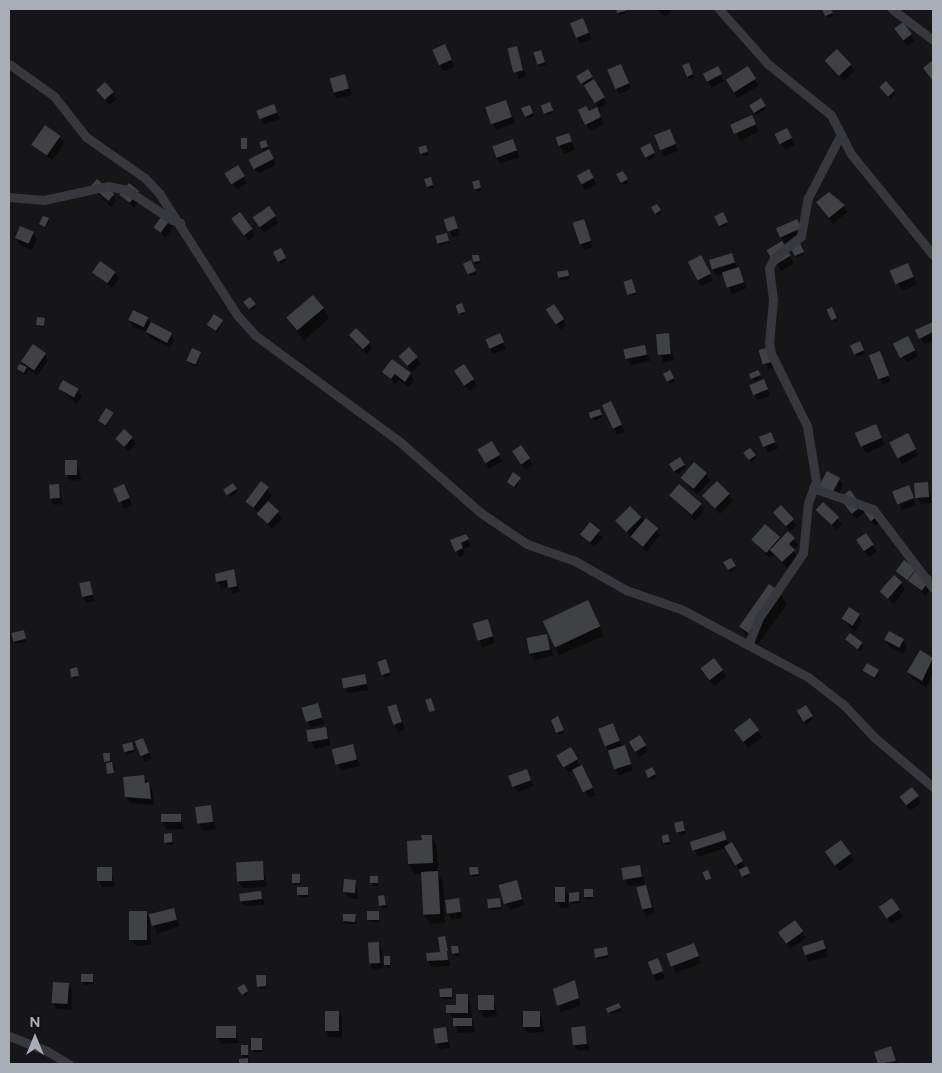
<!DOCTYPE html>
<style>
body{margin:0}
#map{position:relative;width:942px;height:1073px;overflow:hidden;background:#161618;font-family:Figtree,sans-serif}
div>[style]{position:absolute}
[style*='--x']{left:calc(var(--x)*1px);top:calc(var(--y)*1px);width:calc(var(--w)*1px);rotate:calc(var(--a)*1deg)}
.shadow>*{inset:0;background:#0007;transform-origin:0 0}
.building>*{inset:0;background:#404145;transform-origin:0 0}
.street>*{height:9px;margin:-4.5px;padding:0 4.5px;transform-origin:4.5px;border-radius:4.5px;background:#37383d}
span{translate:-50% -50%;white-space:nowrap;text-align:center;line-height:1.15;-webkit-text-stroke:4px #111113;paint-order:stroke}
.frame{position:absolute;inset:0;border:10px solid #a8adb8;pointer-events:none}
.north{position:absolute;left:10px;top:1013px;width:50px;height:50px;-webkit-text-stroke:4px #111113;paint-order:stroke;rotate:0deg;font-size:14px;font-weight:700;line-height:20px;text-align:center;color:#a8adb8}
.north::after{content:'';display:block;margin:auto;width:18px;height:22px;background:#a8adb8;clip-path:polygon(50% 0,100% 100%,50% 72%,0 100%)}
</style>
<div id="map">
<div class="shadow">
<i style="clip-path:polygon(617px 9px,625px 9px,626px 13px,620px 16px)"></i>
<i style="clip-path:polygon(657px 9px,670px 9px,671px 12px,665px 17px)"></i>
<i style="clip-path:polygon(824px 9px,831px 9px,833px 16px,828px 18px)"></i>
<i style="clip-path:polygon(583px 19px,592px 39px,580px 44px,577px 37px)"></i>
<i style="clip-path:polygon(911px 34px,914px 41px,907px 46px,899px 36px)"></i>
<i style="left:516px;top:47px;width:31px;height:8px;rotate:71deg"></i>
<i style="clip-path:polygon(448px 52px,454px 67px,444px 71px,440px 65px)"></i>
<i style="clip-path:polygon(542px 54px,546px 65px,539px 67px,538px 64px)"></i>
<i style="clip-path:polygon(827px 61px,850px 65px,854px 71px,844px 81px)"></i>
<i style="left:621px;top:65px;width:26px;height:13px;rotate:67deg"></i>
<i style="clip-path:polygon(690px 67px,694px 77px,689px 79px,688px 76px)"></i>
<i style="left:717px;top:68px;width:15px;height:14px;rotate:62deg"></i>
<i style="left:748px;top:68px;width:21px;height:24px;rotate:61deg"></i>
<i style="clip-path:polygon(588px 71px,607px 104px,599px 108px,578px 76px)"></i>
<i style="clip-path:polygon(345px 75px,352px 95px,337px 99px,334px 92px)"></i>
<i style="left:105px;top:84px;width:19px;height:10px;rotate:51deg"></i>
<i style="clip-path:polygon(882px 90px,894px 91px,895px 94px,890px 99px)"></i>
<i style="clip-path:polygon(761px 100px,766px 109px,756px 115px,750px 105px)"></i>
<i style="clip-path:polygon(506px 102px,515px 123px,496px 130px,493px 124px)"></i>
<i style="clip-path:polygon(274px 106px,280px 119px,264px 124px,258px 111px)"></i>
<i style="clip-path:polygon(542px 106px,551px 106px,553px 113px,546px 115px)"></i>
<i style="clip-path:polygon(531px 109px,534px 116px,527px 119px,526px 116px)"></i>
<i style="clip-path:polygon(579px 111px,600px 115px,604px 124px,590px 131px)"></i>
<i style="left:751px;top:117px;width:16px;height:21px;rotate:60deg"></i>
<i style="left:786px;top:130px;width:17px;height:11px;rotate:59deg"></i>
<i style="clip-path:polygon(670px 131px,678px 151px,664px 156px,661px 149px)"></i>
<i style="left:568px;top:134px;width:17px;height:12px;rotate:65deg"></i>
<i style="clip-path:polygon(60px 137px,64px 143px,52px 161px,33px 144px)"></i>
<i style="clip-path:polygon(267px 144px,276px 165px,258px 174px,250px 159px,264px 152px,262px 148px)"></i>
<i style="left:649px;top:145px;width:13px;height:8px;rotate:61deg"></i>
<i style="clip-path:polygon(426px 146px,429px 155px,423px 156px,420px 147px)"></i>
<i style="clip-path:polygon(516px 147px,519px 157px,500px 164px,497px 158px)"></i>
<i style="clip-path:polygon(623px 172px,628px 183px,623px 185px,618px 175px)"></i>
<i style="clip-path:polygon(244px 177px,247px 183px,237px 190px,230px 180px)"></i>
<i style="clip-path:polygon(593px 177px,596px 185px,585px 190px,581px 184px)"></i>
<i style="clip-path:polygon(432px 181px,434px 188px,429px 189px,428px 187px)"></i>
<i style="left:479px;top:182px;width:9px;height:5px;rotate:72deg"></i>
<i style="clip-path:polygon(92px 187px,113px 194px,116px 201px,111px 207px)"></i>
<i style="clip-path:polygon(121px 194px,142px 198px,134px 208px)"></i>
<i style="clip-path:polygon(837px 198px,847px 212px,833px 224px,818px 202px)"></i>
<i style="left:657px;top:205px;width:9px;height:5px;rotate:58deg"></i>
<i style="clip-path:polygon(269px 208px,279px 223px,264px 233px,258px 224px)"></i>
<i style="clip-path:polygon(722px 213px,728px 225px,721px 228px,716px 216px)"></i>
<i style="left:453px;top:217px;width:19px;height:8px;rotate:69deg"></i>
<i style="clip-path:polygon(48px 219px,49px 222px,46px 229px,41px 224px)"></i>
<i style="clip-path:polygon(170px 219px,174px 225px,166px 238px,155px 228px)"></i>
<i style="clip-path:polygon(583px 220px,593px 247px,584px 250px,581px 244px)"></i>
<i style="left:796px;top:221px;width:15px;height:21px;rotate:58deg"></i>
<i style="clip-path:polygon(237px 225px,252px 229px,255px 235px,249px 241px)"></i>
<i style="clip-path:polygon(33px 233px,37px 239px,32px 250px,20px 245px,16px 238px)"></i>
<i style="clip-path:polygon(447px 235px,449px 243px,439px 245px,438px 242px)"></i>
<i style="left:798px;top:242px;width:14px;height:8px;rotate:65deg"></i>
<i style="left:781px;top:243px;width:24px;height:15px;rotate:57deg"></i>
<i style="left:280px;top:250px;width:13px;height:6px;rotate:61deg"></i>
<i style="clip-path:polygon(731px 255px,747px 288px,732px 294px,723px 274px,717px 276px,713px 270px)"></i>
<i style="clip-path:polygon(479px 256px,481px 264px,476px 264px,474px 262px)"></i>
<i style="clip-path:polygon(471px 262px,477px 274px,470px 276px,465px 265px)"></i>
<i style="clip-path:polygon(704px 262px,713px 281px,701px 286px,697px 280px)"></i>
<i style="clip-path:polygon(567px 271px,570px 279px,561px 280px,560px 278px)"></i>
<i style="clip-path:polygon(911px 271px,917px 284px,902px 291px,898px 284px)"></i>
<i style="clip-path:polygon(94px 272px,115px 273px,119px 279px,112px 288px)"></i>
<i style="clip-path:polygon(632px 280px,637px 294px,630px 296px,629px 294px)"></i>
<i style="left:250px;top:298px;width:11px;height:6px;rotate:56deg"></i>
<i style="clip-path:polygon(457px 306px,463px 307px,465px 314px,461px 316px)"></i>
<i style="clip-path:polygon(323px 308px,329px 318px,304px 341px,288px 320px)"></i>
<i style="left:831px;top:308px;width:15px;height:4px;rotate:62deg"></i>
<i style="clip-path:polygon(551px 316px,563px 319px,566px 326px,560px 330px)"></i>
<i style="clip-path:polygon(147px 318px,151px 325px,171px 334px,174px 340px,170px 348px,151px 338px,147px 332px,133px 327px,129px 320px)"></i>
<i style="clip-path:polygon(44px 320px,45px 328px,39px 327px,37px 324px)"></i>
<i style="clip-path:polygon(222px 321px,217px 333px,208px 325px)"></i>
<i style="clip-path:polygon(933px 324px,933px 340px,924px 344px,920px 338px)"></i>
<i style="left:668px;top:334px;width:27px;height:11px;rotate:77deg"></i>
<i style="clip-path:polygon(350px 335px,369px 342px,372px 349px,367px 354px)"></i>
<i style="left:907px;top:338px;width:21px;height:13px;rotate:59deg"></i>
<i style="clip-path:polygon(503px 341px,506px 349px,493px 354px,489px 347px)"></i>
<i style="left:859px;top:342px;width:13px;height:9px;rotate:61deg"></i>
<i style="clip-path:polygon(644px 347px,650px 361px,631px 365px,627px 359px)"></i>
<i style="clip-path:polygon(761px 351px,779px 366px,768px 369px)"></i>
<i style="clip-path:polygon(45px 353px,48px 360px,37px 376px,28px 369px,26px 375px,20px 372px,20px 366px,26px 369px,22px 361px)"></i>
<i style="clip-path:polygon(200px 353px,197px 367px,190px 364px,188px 361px)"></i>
<i style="left:879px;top:353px;width:31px;height:9px;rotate:68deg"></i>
<i style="clip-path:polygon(400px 357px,417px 358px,421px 364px,412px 372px)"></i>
<i style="clip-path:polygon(463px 365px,477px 386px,469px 391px,459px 377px)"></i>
<i style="clip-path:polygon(669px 371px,675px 381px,670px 384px,665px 374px)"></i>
<i style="clip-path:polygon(758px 371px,761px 378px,754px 382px,751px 375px)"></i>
<i style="clip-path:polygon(384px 372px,410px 374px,414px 380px,409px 387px,399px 380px,395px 384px)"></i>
<i style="clip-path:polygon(764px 380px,770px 396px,757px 400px,750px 384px)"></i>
<i style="clip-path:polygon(59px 389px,78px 390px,82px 397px,77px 404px)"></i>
<i style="clip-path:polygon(603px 406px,614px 409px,625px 432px,617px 435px)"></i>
<i style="clip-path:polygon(113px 413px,107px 427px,101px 424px,100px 421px)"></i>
<i style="clip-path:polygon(601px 413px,602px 418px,594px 421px,593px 418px)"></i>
<i style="clip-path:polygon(879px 432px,885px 445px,866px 453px,857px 434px)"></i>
<i style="left:771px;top:433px;width:17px;height:11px;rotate:66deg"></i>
<i style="clip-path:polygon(117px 438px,132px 438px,136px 444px,129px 452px)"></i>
<i style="clip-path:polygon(911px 441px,918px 456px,902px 464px,898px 457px)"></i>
<i style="left:491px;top:442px;width:22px;height:15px;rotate:60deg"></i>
<i style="left:520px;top:447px;width:22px;height:9px;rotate:54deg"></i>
<i style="left:750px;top:450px;width:11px;height:6px;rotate:56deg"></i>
<i style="left:680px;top:459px;width:11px;height:11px;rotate:56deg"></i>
<i style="clip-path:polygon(77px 461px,81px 480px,70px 481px,66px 474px)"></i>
<i style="clip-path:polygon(828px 473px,839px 479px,843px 485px,835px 500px)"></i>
<i style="clip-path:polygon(706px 474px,710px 481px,697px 495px,681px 478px)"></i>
<i style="clip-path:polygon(520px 479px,516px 489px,508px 482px)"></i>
<i style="clip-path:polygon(262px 483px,272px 495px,267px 502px,282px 518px,272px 529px,248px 502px)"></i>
<i style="clip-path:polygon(927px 483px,932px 503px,920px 504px,915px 484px)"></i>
<i style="clip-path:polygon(59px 485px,63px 504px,54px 505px,51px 498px)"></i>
<i style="left:124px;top:485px;width:22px;height:9px;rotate:68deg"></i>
<i style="left:233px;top:485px;width:9px;height:9px;rotate:54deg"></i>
<i style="clip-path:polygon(894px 492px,912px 493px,916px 505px,902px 510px)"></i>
<i style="clip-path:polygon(729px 495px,733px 501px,720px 514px,704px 496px)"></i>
<i style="clip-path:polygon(671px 496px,701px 505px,704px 511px,695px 521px)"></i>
<i style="left:823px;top:504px;width:28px;height:8px;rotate:46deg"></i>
<i style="clip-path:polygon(845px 504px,869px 505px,880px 523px,875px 526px,865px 512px,856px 519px)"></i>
<i style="clip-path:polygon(781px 507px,797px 526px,788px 533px,798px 545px,793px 550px,797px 557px,787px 568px,773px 554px,770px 558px,752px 540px,779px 538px,780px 541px,789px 531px,774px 512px)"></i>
<i style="clip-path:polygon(640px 517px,660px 535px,646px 552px,617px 521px)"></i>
<i style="left:590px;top:524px;width:19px;height:13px;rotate:47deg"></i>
<i style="clip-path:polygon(466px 535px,471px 546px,463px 549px,465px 555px,459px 557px,456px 551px)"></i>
<i style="clip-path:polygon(866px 535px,877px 552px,869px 557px,861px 547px)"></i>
<i style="left:731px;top:559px;width:11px;height:7px;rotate:63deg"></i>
<i style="clip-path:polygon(915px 569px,933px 581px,926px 596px,898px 571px)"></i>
<i style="clip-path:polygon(233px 571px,240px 592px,233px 594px,229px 587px,221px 588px,216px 575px)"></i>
<i style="clip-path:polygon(89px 583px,95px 601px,86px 603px,83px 597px)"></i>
<i style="clip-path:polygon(901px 583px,905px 589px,894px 604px,883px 593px)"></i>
<i style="clip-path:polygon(781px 594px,787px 604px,758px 644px,746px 636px,741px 626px)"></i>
<i style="clip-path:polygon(588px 602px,604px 636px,559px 655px,554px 645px)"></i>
<i style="clip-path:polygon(859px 615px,862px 621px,855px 632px,842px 619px)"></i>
<i style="left:488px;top:621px;width:23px;height:14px;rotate:72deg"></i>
<i style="clip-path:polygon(25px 634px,26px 642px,16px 644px,14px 641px)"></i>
<i style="clip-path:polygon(547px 635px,553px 656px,534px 660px,530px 653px)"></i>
<i style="clip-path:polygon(847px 639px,862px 644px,864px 646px,861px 651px)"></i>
<i style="clip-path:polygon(886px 640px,903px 640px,907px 646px,903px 654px,889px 646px)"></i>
<i style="clip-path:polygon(920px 652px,933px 660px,933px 674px,926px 687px,912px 679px,908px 672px)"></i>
<i style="left:386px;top:661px;width:15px;height:7px;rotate:70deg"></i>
<i style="clip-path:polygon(77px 669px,79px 678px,74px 679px,73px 677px)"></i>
<i style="clip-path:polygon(722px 670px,726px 677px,714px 686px,706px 675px)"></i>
<i style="clip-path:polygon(864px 671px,878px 671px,879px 674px,876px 680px)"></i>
<i style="clip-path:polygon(364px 676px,369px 690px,348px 693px,343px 679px)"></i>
<i style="clip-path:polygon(317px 705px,325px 724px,311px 728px,303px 709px)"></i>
<i style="left:396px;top:705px;width:26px;height:8px;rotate:69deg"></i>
<i style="clip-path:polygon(805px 707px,813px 719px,806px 724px,799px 712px)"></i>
<i style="clip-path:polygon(749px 719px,762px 737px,748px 748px,739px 736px)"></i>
<i style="clip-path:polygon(552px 720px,559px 721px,564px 733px,559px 735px)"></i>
<i style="left:613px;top:725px;width:49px;height:15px;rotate:66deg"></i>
<i style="clip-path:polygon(325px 729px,331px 745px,315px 749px,312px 743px)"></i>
<i style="left:640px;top:736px;width:18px;height:11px;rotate:63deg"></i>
<i style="left:142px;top:739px;width:22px;height:8px;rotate:63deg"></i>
<i style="clip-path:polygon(124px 745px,133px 746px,135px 752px,127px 755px)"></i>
<i style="clip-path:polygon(352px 745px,360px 766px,341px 771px,334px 750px)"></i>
<i style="clip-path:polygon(570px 749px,596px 795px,589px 798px,574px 770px,569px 773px,559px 756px)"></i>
<i style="clip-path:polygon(109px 754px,113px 766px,114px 775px,108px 773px,105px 761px)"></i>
<i style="clip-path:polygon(652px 769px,656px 777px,651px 780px,646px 772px)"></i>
<i style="clip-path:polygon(527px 771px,534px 786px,518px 792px,514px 786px)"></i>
<i style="clip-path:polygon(143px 776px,152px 790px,154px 805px,130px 803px,126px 797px)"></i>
<i style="clip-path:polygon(917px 796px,921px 803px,910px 811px,901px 797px)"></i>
<i style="clip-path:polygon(210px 807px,216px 829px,203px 831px,199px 824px)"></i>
<i style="clip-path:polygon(180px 815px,184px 829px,166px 830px,162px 817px)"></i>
<i style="clip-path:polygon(676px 824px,684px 825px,686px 834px,680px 836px)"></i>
<i style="clip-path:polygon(724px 832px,729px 845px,732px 844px,750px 876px,744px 878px,726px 848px,698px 857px,694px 850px)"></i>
<i style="clip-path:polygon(171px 835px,173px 845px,167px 845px,165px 842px)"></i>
<i style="clip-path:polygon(668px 835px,671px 844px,666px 845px,664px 843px)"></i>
<i style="clip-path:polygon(431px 836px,437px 846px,438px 873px,443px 882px,445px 923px,430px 924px,424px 914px,422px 874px,415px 874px,409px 864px,408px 842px,423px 841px)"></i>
<i style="clip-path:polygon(841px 842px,854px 861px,839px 871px,830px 858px)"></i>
<i style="clip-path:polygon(262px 862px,267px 887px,243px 888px,239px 882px)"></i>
<i style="clip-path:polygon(640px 867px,645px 884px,628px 886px,623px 870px)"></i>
<i style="clip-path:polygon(111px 868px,115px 887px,102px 887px,99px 881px)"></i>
<i style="clip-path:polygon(478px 868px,480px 876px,473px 877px,471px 875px)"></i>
<i style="clip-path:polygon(299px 875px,301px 885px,295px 885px,294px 882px)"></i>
<i style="clip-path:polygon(377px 877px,379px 886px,373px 886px,372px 878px)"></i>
<i style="clip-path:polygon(355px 881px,359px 899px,348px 898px,345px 892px)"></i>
<i style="clip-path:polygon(516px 882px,525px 905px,510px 910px,506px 903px)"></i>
<i style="clip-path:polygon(646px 887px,655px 913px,646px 916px,642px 909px)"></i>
<i style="clip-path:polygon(307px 888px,309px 897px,300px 897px,299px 895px)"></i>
<i style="clip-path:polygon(564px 888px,570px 898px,578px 893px,580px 903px,572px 904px,568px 898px,569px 908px,561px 908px,557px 902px)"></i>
<i style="clip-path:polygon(592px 890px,593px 899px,586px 899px,585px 897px)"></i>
<i style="clip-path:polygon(261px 892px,265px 905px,244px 906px,240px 900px)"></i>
<i style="clip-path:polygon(384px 896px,387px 908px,382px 908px,380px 906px)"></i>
<i style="clip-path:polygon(458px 900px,463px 918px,452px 920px,448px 914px)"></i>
<i style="clip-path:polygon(500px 900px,501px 909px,490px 910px,488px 907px)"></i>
<i style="left:174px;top:909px;width:18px;height:24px;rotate:71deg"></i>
<i style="clip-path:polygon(899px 910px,903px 917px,891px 924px,884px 914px)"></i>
<i style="clip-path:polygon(146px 912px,150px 918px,151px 945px,136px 946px,132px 940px)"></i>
<i style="clip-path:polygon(378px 912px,380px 923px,370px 922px,368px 920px)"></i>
<i style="clip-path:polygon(355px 915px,356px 924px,345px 924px,344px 921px)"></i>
<i style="clip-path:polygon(795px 922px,806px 938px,790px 949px,783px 939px)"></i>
<i style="clip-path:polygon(445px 937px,450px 966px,431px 967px,428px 960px,442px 953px)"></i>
<i style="clip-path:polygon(379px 944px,382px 950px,383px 969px,373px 970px,370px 963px)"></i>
<i style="clip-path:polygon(458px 947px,460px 956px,454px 956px,453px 953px)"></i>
<i style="clip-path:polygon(606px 948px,609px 958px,598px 960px,596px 958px)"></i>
<i style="clip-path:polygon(826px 948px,828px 956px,809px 962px,806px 956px)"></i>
<i style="clip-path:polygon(697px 951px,701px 963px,676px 973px,667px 955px)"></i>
<i style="clip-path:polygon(385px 958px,389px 958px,391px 968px,387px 968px)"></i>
<i style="clip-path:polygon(658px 959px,665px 978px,656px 981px,653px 974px)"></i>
<i style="clip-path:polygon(92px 976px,94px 984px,84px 985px,83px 982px)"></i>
<i style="clip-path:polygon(265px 976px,267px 989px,260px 989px,258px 986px)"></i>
<i style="clip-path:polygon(575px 982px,581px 1005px,561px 1012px,555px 990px)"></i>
<i style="clip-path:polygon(68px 984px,72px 990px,71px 1010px,57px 1009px,53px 1003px)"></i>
<i style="clip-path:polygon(243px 986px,248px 994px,244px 997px,239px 988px)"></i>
<i style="clip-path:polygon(451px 990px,453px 999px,442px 999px,441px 997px)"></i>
<i style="clip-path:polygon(468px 995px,475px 1032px,458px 1033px,454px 1019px,448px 1012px)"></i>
<i style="clip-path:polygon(493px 996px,497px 1016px,484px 1017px,480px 1010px)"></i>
<i style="clip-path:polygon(620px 1007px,621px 1011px,610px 1014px,607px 1008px)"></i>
<i style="clip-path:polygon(540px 1012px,544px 1032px,528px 1033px,524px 1027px)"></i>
<i style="clip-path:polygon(339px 1013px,342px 1019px,342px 1038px,329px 1037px,326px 1031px)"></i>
<i style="clip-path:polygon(235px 1027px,239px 1043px,221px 1044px,217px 1037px)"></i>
<i style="clip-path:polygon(445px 1028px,450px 1048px,440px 1050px,436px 1043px)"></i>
<i style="clip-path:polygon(584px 1028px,590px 1050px,578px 1051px,574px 1045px)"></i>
<i style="clip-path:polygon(261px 1039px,263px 1052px,255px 1053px,253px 1050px)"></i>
<i style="clip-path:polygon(247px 1047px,249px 1064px,240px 1064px,240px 1060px,245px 1060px,242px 1055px)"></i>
<i style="clip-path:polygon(890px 1047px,898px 1064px,879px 1064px,875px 1052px)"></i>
</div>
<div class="building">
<i style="clip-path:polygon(616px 9px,625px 9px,626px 11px,617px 13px)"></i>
<i style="clip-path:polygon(822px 9px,831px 9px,833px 13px,825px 16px)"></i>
<i style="left:583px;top:18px;width:16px;height:14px;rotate:68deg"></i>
<i style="left:903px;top:22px;width:15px;height:11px;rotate:53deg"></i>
<i style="left:445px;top:44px;width:17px;height:14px;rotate:66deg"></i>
<i style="left:517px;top:46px;width:25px;height:10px;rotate:76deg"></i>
<i style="left:837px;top:49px;width:21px;height:17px;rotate:47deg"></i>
<i style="left:541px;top:50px;width:13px;height:8px;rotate:72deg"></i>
<i style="clip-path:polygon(933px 60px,933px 81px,923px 68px)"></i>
<i style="clip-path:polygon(689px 63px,693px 74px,687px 77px,682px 65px)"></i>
<i style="left:621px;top:64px;width:21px;height:15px;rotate:67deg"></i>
<i style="left:718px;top:66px;width:9px;height:17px;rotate:63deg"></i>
<i style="left:748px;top:66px;width:15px;height:26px;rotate:58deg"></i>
<i style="left:588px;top:69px;width:9px;height:14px;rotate:58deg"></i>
<i style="left:345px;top:74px;width:15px;height:16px;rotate:74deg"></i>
<i style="left:594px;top:79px;width:21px;height:12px;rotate:59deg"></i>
<i style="left:886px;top:81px;width:13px;height:9px;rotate:48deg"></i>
<i style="left:105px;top:82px;width:13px;height:12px;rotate:48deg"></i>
<i style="left:761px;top:98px;width:9px;height:14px;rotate:58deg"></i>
<i style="left:506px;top:100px;width:18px;height:22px;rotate:71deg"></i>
<i style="left:550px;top:102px;width:9px;height:10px;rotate:69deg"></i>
<i style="left:274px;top:104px;width:9px;height:19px;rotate:69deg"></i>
<i style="clip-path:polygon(530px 105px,533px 113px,525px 117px,521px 108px)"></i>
<i style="clip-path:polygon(586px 106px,589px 111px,597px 107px,601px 117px,585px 125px,578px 110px)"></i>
<i style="left:752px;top:115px;width:10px;height:24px;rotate:66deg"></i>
<i style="left:45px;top:125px;width:19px;height:24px;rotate:35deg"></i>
<i style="left:787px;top:128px;width:11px;height:14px;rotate:63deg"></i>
<i style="left:670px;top:129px;width:16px;height:17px;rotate:68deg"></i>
<i style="left:569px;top:133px;width:9px;height:14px;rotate:72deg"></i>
<i style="left:241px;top:138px;width:6px;height:11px"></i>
<i style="left:513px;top:139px;width:12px;height:22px;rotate:70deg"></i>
<i style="left:266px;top:140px;width:7px;height:7px;rotate:74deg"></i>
<i style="left:650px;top:143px;width:11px;height:11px;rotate:63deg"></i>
<i style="left:426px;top:145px;width:7px;height:8px;rotate:74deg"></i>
<i style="left:269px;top:149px;width:11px;height:23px;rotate:63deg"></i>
<i style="left:238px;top:165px;width:13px;height:16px;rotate:58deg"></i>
<i style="left:589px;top:169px;width:10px;height:14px;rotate:61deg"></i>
<i style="clip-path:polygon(623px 171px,628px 179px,621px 183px,616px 174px)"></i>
<i style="clip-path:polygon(431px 177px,433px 185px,427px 187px,424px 179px)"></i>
<i style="left:97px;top:179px;width:23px;height:9px;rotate:41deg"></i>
<i style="left:479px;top:180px;width:8px;height:7px;rotate:76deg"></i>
<i style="left:129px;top:183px;width:13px;height:15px;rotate:39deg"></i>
<i style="clip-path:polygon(829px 192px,845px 205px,829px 218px,816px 202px)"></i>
<i style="clip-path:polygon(657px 204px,661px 210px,655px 214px,651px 207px)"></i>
<i style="left:269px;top:206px;width:12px;height:20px;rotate:55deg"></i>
<i style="left:240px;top:212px;width:21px;height:11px;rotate:53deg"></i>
<i style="left:723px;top:212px;width:11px;height:10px;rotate:63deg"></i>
<i style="left:164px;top:213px;width:9px;height:18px;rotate:36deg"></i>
<i style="clip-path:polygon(43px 216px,49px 218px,45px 227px,39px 224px)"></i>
<i style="left:454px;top:216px;width:13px;height:11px;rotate:72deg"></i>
<i style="left:584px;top:219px;width:23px;height:12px;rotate:72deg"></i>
<i style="left:797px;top:219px;width:10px;height:23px;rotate:66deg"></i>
<i style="left:20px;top:226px;width:15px;height:13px;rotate:23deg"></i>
<i style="left:447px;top:233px;width:8px;height:12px;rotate:76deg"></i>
<i style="left:782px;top:241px;width:17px;height:18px;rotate:59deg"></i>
<i style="clip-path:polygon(799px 241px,804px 252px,795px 256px,789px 246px)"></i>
<i style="left:281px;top:248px;width:11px;height:9px;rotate:63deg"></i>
<i style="left:732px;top:253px;width:10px;height:24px;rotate:73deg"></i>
<i style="clip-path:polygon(472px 255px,479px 255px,480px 261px,473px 262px)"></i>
<i style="left:701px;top:255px;width:21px;height:15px;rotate:62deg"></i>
<i style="left:471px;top:260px;width:12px;height:9px;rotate:66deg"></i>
<i style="left:100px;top:261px;width:19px;height:14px;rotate:35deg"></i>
<i style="left:908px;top:263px;width:15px;height:20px;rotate:67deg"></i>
<i style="left:739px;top:267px;width:16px;height:18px;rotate:72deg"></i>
<i style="left:568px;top:270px;width:6px;height:11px;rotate:81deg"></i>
<i style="left:632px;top:279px;width:14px;height:9px;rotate:73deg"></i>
<i style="left:313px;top:295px;width:17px;height:35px;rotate:50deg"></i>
<i style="clip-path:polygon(250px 297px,256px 304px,249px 309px,243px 302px)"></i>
<i style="left:462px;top:303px;width:9px;height:7px;rotate:69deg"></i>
<i style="left:554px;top:304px;width:18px;height:10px;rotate:56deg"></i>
<i style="left:832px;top:307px;width:12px;height:6px;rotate:66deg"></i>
<i style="left:133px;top:310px;width:17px;height:11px;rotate:25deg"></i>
<i style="left:214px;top:314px;width:11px;height:13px;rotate:34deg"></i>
<i style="left:37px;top:317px;width:8px;height:8px;rotate:7deg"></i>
<i style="left:151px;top:322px;width:24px;height:11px;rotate:28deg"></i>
<i style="clip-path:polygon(933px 322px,933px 332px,919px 339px,915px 330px)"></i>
<i style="left:356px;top:328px;width:20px;height:10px;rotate:45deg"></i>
<i style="left:500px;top:333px;width:10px;height:16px;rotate:66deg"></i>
<i style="left:669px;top:333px;width:21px;height:13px;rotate:85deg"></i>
<i style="left:908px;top:336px;width:16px;height:17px;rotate:63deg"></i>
<i style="left:860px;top:341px;width:10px;height:11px;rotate:66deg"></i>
<i style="left:33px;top:344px;width:16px;height:21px;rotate:35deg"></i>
<i style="left:645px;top:345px;width:10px;height:22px;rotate:79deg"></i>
<i style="left:773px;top:346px;width:15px;height:15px;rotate:74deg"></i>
<i style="left:409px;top:347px;width:13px;height:14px;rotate:48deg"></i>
<i style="left:192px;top:348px;width:10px;height:14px;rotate:24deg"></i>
<i style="left:880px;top:351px;width:26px;height:12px;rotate:69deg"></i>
<i style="clip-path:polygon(392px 359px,411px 373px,405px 382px,395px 374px,391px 379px,382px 372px)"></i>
<i style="clip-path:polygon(19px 364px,27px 367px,24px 373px,17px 369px)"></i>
<i style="left:464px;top:364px;width:18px;height:12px;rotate:56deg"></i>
<i style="left:670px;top:370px;width:9px;height:8px;rotate:63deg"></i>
<i style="clip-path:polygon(758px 370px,761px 375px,751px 379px,749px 374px)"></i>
<i style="left:764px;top:379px;width:11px;height:16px;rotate:68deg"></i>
<i style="left:63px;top:380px;width:18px;height:10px;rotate:29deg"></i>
<i style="left:611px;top:401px;width:26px;height:10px;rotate:65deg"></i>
<i style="left:106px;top:408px;width:9px;height:15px;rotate:32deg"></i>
<i style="left:600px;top:409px;width:6px;height:12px;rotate:72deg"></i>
<i style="left:876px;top:424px;width:15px;height:23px;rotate:67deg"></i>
<i style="left:124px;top:429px;width:12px;height:13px;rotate:42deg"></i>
<i style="left:771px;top:432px;width:11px;height:13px;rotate:68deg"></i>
<i style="left:908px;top:433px;width:18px;height:21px;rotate:63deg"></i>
<i style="left:492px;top:441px;width:16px;height:17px;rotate:60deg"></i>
<i style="left:521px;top:445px;width:16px;height:11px;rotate:55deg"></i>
<i style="clip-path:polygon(750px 448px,756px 455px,749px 460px,743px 453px)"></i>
<i style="left:680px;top:457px;width:9px;height:13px;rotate:58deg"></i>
<i style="left:65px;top:460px;width:12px;height:15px"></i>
<i style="left:694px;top:462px;width:17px;height:21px;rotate:40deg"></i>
<i style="left:827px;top:471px;width:15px;height:19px;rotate:28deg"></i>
<i style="clip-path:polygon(513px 472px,521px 478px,514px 487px,507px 482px)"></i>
<i style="left:261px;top:481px;width:10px;height:26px;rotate:37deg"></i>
<i style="left:717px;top:481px;width:18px;height:21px;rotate:45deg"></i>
<i style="left:928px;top:482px;width:15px;height:14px;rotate:86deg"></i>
<i style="left:233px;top:483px;width:7px;height:12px;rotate:56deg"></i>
<i style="left:59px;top:484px;width:14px;height:10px;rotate:86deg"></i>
<i style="left:124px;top:484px;width:15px;height:12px;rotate:67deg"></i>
<i style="left:679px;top:484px;width:30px;height:15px;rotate:41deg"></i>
<i style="left:909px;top:485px;width:14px;height:18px;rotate:69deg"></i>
<i style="left:850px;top:490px;width:20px;height:13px;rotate:53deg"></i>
<i style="left:268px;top:501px;width:15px;height:17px;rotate:42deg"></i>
<i style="left:823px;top:502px;width:22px;height:11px;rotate:43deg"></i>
<i style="left:869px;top:503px;width:16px;height:9px;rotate:55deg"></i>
<i style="left:781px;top:505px;width:19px;height:11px;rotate:47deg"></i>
<i style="left:630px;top:506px;width:16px;height:21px;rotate:45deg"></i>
<i style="left:646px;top:518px;width:16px;height:24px;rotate:40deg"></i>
<i style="left:590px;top:522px;width:13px;height:16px;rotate:39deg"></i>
<i style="left:765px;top:524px;width:20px;height:21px;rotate:41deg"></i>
<i style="clip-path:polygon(788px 531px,795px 538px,789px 544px,795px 550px,782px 562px,770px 550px)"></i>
<i style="left:866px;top:533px;width:14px;height:12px;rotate:56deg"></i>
<i style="clip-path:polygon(466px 534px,469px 539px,461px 543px,463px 548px,455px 552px,450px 540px)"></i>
<i style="clip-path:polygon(731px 558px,736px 566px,728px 570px,723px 562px)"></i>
<i style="left:904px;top:560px;width:15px;height:14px;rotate:37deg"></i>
<i style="left:918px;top:567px;width:17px;height:17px;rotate:36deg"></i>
<i style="clip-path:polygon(234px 569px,237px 586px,228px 588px,227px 580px,216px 582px,215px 574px)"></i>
<i style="left:894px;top:575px;width:11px;height:22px;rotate:41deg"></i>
<i style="left:90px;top:581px;width:14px;height:11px;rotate:78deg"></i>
<i style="left:769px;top:584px;width:16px;height:52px;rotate:35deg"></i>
<i style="left:588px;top:600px;width:29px;height:50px;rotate:65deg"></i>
<i style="left:849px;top:607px;width:13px;height:14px;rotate:32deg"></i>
<i style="left:488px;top:619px;width:18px;height:16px;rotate:74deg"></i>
<i style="left:24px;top:630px;width:9px;height:13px;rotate:77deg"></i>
<i style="left:889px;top:631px;width:17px;height:10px;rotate:28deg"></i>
<i style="left:850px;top:633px;width:16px;height:8px;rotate:38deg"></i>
<i style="left:547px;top:634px;width:16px;height:21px;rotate:79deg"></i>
<i style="clip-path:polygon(920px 650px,933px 658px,922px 681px,907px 672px)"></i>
<i style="left:714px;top:658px;width:15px;height:17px;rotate:53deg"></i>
<i style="left:386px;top:659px;width:14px;height:9px;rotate:73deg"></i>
<i style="left:867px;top:663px;width:14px;height:9px;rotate:30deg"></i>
<i style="clip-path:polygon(77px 667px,79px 676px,71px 677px,70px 669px)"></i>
<i style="left:365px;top:674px;width:10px;height:24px;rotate:79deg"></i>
<i style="left:431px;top:698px;width:13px;height:6px;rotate:72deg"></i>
<i style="left:318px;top:703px;width:15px;height:17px;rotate:74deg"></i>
<i style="left:396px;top:704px;width:19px;height:9px;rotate:72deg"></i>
<i style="left:806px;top:705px;width:13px;height:11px;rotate:58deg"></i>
<i style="clip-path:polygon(558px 716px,564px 730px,556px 733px,551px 720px)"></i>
<i style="left:750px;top:718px;width:15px;height:20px;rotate:53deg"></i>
<i style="left:613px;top:723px;width:19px;height:16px;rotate:69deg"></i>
<i style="left:326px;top:727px;width:12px;height:20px;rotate:81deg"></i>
<i style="left:640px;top:735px;width:12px;height:13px;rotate:59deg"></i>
<i style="left:143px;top:738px;width:16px;height:9px;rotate:68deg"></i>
<i style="left:132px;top:742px;width:8px;height:10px;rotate:76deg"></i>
<i style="left:353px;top:744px;width:16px;height:22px;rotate:76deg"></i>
<i style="left:625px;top:745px;width:20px;height:18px;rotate:72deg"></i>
<i style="left:571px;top:747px;width:14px;height:17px;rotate:60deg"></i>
<i style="clip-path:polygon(103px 753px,110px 753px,110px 761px,104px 762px)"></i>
<i style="clip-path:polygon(112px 762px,114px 773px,107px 774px,106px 763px)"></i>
<i style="left:582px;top:765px;width:25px;height:11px;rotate:64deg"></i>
<i style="clip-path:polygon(652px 767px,656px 774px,648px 778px,645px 771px)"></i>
<i style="left:527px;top:769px;width:12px;height:20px;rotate:70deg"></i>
<i style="clip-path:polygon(144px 775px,145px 783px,149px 782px,151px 799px,125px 797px,123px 777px)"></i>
<i style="left:912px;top:787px;width:11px;height:16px;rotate:52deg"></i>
<i style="left:211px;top:805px;width:17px;height:16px;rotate:83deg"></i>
<i style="left:181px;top:814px;width:8px;height:20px;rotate:90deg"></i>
<i style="left:683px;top:821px;width:10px;height:9px;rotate:79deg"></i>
<i style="left:724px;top:831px;width:9px;height:36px;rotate:72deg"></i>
<i style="clip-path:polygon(172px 833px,172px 842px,164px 843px,164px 834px)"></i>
<i style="clip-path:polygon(668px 834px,670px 842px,663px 843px,662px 836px)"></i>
<i style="clip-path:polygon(421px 835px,432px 835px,433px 863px,408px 864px,407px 841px,422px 840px)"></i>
<i style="left:841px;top:840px;width:17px;height:20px;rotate:54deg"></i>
<i style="left:732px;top:842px;width:22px;height:9px;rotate:60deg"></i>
<i style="left:263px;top:861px;width:19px;height:27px;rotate:87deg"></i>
<i style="left:640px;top:865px;width:12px;height:19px;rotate:81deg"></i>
<i style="left:747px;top:866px;width:8px;height:9px;rotate:67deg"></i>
<i style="left:97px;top:867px;width:15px;height:14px"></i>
<i style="clip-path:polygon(469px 867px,478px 867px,479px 874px,470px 875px)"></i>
<i style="left:708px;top:870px;width:9px;height:6px;rotate:69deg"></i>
<i style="left:438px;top:871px;width:43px;height:17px;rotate:87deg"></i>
<i style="left:292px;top:874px;width:8px;height:9px"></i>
<i style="left:370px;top:876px;width:8px;height:7px"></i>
<i style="left:344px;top:879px;width:12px;height:13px;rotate:5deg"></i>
<i style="left:517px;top:880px;width:20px;height:19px;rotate:75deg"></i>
<i style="left:646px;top:885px;width:23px;height:10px;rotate:75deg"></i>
<i style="left:297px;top:887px;width:11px;height:8px"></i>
<i style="left:555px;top:887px;width:10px;height:15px"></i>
<i style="left:584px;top:889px;width:9px;height:8px"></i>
<i style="left:261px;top:891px;width:8px;height:22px;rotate:83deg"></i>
<i style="clip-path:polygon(579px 892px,579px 901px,569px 902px,569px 893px)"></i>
<i style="clip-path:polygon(384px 895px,386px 905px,379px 906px,378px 896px)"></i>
<i style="left:459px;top:898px;width:14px;height:14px;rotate:82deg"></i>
<i style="left:500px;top:898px;width:9px;height:13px;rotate:84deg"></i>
<i style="left:892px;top:898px;width:14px;height:16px;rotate:56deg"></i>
<i style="left:174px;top:908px;width:12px;height:26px;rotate:76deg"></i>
<i style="left:129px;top:911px;width:18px;height:29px"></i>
<i style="left:367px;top:911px;width:12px;height:9px"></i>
<i style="clip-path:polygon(343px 914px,356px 914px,355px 922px,343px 921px)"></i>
<i style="left:795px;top:920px;width:14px;height:21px;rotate:54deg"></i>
<i style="clip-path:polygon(445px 936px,448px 951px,441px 952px,447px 951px,448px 960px,427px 961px,426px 953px,440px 952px,438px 937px)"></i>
<i style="left:823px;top:940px;width:9px;height:22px;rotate:72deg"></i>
<i style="left:379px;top:942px;width:21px;height:11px;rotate:87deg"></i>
<i style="left:694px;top:943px;width:14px;height:30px;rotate:69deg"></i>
<i style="clip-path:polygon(451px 946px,458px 946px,459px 953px,452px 954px)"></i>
<i style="clip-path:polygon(607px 947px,608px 955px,595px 958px,594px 949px)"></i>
<i style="left:390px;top:956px;width:9px;height:6px;rotate:90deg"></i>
<i style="left:658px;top:958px;width:14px;height:11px;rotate:69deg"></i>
<i style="left:93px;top:974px;width:8px;height:12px;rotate:90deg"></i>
<i style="clip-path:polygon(256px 975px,266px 975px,266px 986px,257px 987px)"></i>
<i style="clip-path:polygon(575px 980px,579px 998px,557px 1006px,553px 989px)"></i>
<i style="left:53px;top:982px;width:16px;height:21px;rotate:4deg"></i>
<i style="clip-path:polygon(244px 984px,248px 991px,242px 995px,237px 988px)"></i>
<i style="clip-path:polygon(452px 988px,452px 997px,440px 997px,439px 989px)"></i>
<i style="clip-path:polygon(456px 994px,468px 994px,468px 1013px,446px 1013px,446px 1005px,456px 1005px)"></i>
<i style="left:494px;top:995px;width:15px;height:16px;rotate:90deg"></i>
<i style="left:619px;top:1003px;width:5px;height:14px;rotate:68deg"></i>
<i style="left:325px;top:1011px;width:14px;height:20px"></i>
<i style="left:523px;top:1011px;width:17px;height:16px"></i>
<i style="left:472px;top:1018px;width:8px;height:19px;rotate:90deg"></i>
<i style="left:216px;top:1026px;width:20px;height:12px"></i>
<i style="left:585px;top:1026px;width:18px;height:14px;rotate:84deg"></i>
<i style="left:446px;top:1027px;width:15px;height:13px;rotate:82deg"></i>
<i style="left:251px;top:1038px;width:11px;height:12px"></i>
<i style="left:241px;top:1045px;width:7px;height:10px"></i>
<i style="clip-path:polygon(891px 1046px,896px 1061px,878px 1064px,874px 1052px)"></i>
<i style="clip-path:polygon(248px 1058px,248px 1064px,239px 1064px,239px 1059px)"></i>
</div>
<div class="street">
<i style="--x:719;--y:9;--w:74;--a:48.3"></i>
<i style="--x:768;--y:64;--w:81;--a:39"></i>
<i style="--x:831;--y:115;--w:44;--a:62.9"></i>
<i style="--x:851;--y:154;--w:130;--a:50.9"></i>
<i style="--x:892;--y:9;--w:51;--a:37.1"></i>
<i style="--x:9;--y:64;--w:55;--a:35.4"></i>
<i style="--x:54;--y:96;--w:52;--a:52"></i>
<i style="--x:86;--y:137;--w:72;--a:34.8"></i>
<i style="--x:145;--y:178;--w:21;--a:47"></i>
<i style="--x:159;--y:193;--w:145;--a:57.4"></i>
<i style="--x:237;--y:315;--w:27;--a:48"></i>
<i style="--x:255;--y:335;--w:179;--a:36.4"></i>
<i style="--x:399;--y:441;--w:109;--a:41.3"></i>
<i style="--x:481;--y:513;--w:55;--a:34"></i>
<i style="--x:527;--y:544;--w:51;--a:19.5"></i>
<i style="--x:575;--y:561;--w:59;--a:29.6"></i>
<i style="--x:626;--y:590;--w:60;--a:19.3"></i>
<i style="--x:683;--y:610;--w:142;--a:28.2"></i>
<i style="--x:808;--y:677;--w:46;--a:37.9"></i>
<i style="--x:844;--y:705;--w:44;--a:46.8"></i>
<i style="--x:874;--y:737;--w:77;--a:40.3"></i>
<i style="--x:9;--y:197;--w:35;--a:5"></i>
<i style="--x:44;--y:200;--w:66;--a:-12.3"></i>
<i style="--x:108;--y:186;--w:19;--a:12"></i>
<i style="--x:127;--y:190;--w:54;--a:33.7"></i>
<i style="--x:172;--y:220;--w:9;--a:18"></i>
<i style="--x:813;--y:488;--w:64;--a:19.3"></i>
<i style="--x:873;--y:509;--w:99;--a:52.8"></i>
<i style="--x:748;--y:645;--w:31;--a:-68"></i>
<i style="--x:760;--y:616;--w:76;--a:-55.7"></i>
<i style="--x:803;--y:553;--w:50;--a:-84.3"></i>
<i style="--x:808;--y:503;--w:23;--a:-70"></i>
<i style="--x:816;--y:481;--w:56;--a:-99.3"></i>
<i style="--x:807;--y:426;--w:81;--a:-116.3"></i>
<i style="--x:771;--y:353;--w:10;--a:-101"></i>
<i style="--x:769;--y:343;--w:43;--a:-84.7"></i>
<i style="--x:773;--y:300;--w:32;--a:-97"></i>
<i style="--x:769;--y:268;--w:11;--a:-63"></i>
<i style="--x:774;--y:258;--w:35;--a:-39"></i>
<i style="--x:801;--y:236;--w:39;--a:-80"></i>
<i style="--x:808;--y:198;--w:72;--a:-62.7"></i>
<i style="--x:9;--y:1036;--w:41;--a:21.5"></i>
<i style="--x:47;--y:1051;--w:26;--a:31"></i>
</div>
<div class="frame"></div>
<div class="north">N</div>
</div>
